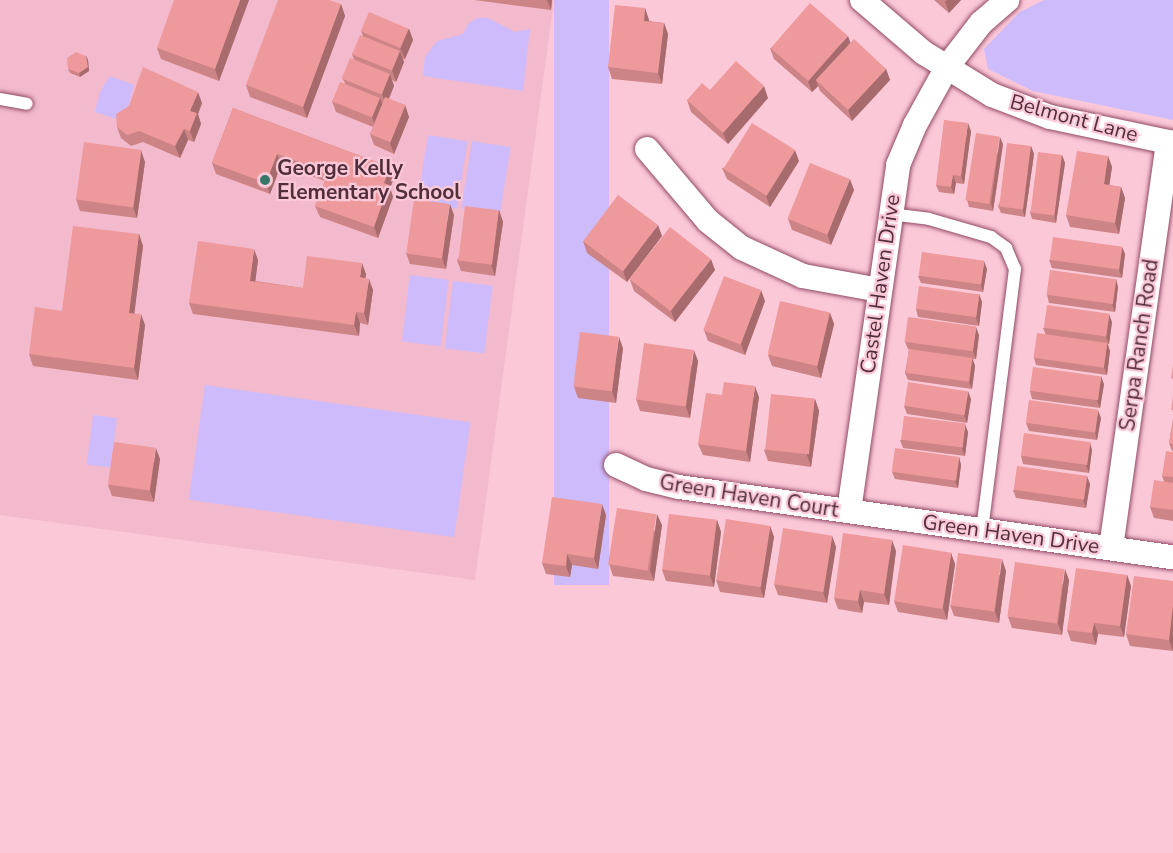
<!DOCTYPE html>
<style>
body{margin:0}
#map{position:relative;width:1173px;height:853px;overflow:hidden;background:#fbc8d8;font-family:"Nunito Sans",sans-serif}
div>[style]{position:absolute}
[style*='--x']{left:calc(var(--x)*1px);top:calc(var(--y)*1px);width:calc(var(--w)*1px);rotate:calc(var(--a)*1deg)}
.built>*{inset:0;background:#f2bacc}
.green>*{inset:0;background:#cdbbfc;transform-origin:0 0}
.roads{filter:drop-shadow(0 0 2px #924a65) drop-shadow(0 0 2px #924a65)}
.service>*{height:12px;margin:-6px;padding:0 6px;transform-origin:6px;border-radius:6px;background:#fff}
.minor>*{height:24px;margin:-12px;padding:0 12px;transform-origin:12px;border-radius:12px;background:#fff}
.wall>*{inset:0;background:#cd8486}
.shaded-wall>*{inset:0;background:#a76b6d}
.building>*{inset:0;background:#ee999c;transform-origin:0 0}
.dots>*{width:16px;height:16px;translate:-50% -50%;box-sizing:border-box;border:3px solid #fbc8d8;border-radius:50%}
span{translate:-50% -50%;white-space:nowrap;text-align:center;line-height:1.15;-webkit-text-stroke:4.5px #fbc8d8;paint-order:stroke}
.street-label{font-size:21px;color:#502e3a}
.poi-label{font-size:21px;color:#502e3a;font-weight:700}
.left{translate:0 -50%;text-align:left}
</style>
<div id="map">
<div class="built">
<i style="clip-path:polygon(0 0,554px 0,475px 580px,0 515px)"></i>
</div>
<div class="green">
<i style="left:554px;top:0;width:55px;height:585px"></i>
<i style="clip-path:polygon(1044px 0,1173px 0,1173px 120px,1033px 91px,988px 69px,984px 49px,1020px 12px)"></i>
<i style="clip-path:polygon(477px 18px,488px 18px,515px 32px,530px 29px,523px 91px,423px 76px,425px 57px,437px 41px,463px 34px,468px 24px)"></i>
<i style="clip-path:polygon(110px 76px,134px 85px,127px 112px,116px 119px,95px 112px,100px 92px)"></i>
<i style="left:428px;top:135px;width:40px;height:68px;rotate:9deg"></i>
<i style="left:472px;top:141px;width:39px;height:68px;rotate:9deg"></i>
<i style="left:410px;top:275px;width:39px;height:67px;rotate:7deg"></i>
<i style="left:453px;top:281px;width:40px;height:68px;rotate:7deg"></i>
<i style="left:205px;top:385px;width:268px;height:116px;rotate:8deg"></i>
<i style="left:93px;top:415px;width:24px;height:50px;rotate:7deg"></i>
</div>
<div class="roads">
<div class="service">
<i style="--x:0;--y:99;--w:27;--a:10"></i>
<i style="--x:890;--y:214;--w:39;--a:7"></i>
<i style="--x:929;--y:219;--w:65;--a:16.2"></i>
<i style="--x:991;--y:237;--w:19;--a:36"></i>
<i style="--x:1006;--y:248;--w:23;--a:67"></i>
<i style="--x:1015;--y:269;--w:262;--a:97.2"></i>
</div>
<div class="minor">
<i style="--x:862;--y:0;--w:82;--a:40.5"></i>
<i style="--x:924;--y:53;--w:80;--a:31.7"></i>
<i style="--x:992;--y:95;--w:62;--a:20.8"></i>
<i style="--x:1050;--y:117;--w:126;--a:11.9"></i>
<i style="--x:647;--y:149;--w:94;--a:49.7"></i>
<i style="--x:708;--y:221;--w:43;--a:38.5"></i>
<i style="--x:742;--y:248;--w:67;--a:24.7"></i>
<i style="--x:803;--y:276;--w:77;--a:10.4"></i>
<i style="--x:616;--y:465;--w:33;--a:25"></i>
<i style="--x:646;--y:479;--w:34;--a:14"></i>
<i style="--x:679;--y:487;--w:499;--a:8.1"></i>
<i style="--x:849;--y:511;--w:349;--a:-81.9"></i>
<i style="--x:898;--y:165;--w:43;--a:-67"></i>
<i style="--x:915;--y:125;--w:66;--a:-61.1"></i>
<i style="--x:947;--y:67;--w:56;--a:-52.3"></i>
<i style="--x:981;--y:23;--w:35;--a:-41"></i>
<i style="--x:1111;--y:548;--w:410;--a:-82"></i>
</div>
</div>
<div class="wall">
<i style="clip-path:polygon(249px 0,219px 81px,161px 59px,157px 48px)"></i>
<i style="clip-path:polygon(474px 0,552px 0,551px 10px)"></i>
<i style="clip-path:polygon(934px 0,961px 0,949px 13px)"></i>
<i style="clip-path:polygon(341px 4px,345px 16px,307px 118px,250px 97px,246px 85px)"></i>
<i style="clip-path:polygon(645px 8px,649px 21px,664px 23px,668px 34px,662px 84px,612px 79px,608px 67px)"></i>
<i style="clip-path:polygon(409px 29px,413px 40px,405px 59px,403px 59px,404px 62px,396px 82px,392px 80px,394px 86px,389px 99px,405px 105px,409px 117px,394px 154px,374px 145px,370px 134px,373px 127px,336px 112px,332px 101px,345px 83px,342px 78px,354px 60px,352px 54px,363px 36px,361px 31px)"></i>
<i style="clip-path:polygon(851px 43px,886px 69px,890px 80px,852px 121px,820px 91px,818px 86px,812px 92px,774px 59px,770px 48px)"></i>
<i style="clip-path:polygon(86px 56px,88px 60px,89px 71px,80px 77px,70px 73px,68px 69px)"></i>
<i style="clip-path:polygon(710px 90px,768px 98px,728px 144px,691px 112px,687px 100px)"></i>
<i style="clip-path:polygon(202px 103px,198px 114px,201px 124px,194px 142px,188px 140px,180px 158px,143px 142px,131px 146px,121px 138px,117px 127px)"></i>
<i style="clip-path:polygon(233px 108px,390px 167px,394px 178px,390px 188px,393px 197px,378px 238px,320px 217px,315px 206px,325px 181px,281px 165px,270px 194px,216px 174px,212px 163px)"></i>
<i style="clip-path:polygon(971px 131px,964px 184px,956px 183px,954px 194px,939px 192px,936px 185px)"></i>
<i style="clip-path:polygon(1003px 144px,993px 211px,969px 207px,967px 200px)"></i>
<i style="clip-path:polygon(1031px 146px,1034px 154px,1025px 217px,1001px 213px,998px 206px)"></i>
<i style="clip-path:polygon(1062px 155px,1065px 163px,1056px 223px,1032px 219px,1030px 212px)"></i>
<i style="clip-path:polygon(1108px 156px,1112px 167px,1109px 185px,1121px 187px,1125px 198px,1119px 234px,1070px 227px,1066px 215px)"></i>
<i style="clip-path:polygon(799px 161px,770px 207px,727px 179px,722px 168px)"></i>
<i style="clip-path:polygon(145px 162px,137px 218px,80px 211px,76px 199px)"></i>
<i style="clip-path:polygon(854px 190px,831px 245px,792px 230px,788px 219px)"></i>
<i style="clip-path:polygon(499px 210px,503px 222px,495px 276px,461px 271px,457px 260px)"></i>
<i style="clip-path:polygon(454px 215px,446px 269px,410px 264px,406px 253px)"></i>
<i style="clip-path:polygon(139px 234px,143px 246px,134px 313px,145px 325px,138px 380px,33px 366px,29px 354px,62px 311px)"></i>
<i style="clip-path:polygon(662px 236px,627px 282px,587px 253px,583px 241px)"></i>
<i style="clip-path:polygon(1122px 247px,1125px 254px,1122px 278px,1052px 268px,1049px 260px)"></i>
<i style="clip-path:polygon(258px 260px,255px 281px,303px 288px,366px 274px,365px 278px,373px 290px,368px 325px,360px 323px,359px 336px,193px 314px,189px 303px)"></i>
<i style="clip-path:polygon(987px 269px,983px 292px,921px 283px,918px 276px)"></i>
<i style="clip-path:polygon(715px 270px,675px 322px,634px 291px,630px 280px)"></i>
<i style="clip-path:polygon(1116px 279px,1118px 287px,1115px 312px,1049px 303px,1047px 295px)"></i>
<i style="clip-path:polygon(979px 294px,982px 302px,979px 326px,918px 317px,916px 309px)"></i>
<i style="clip-path:polygon(765px 301px,745px 355px,708px 341px,704px 330px)"></i>
<i style="clip-path:polygon(830px 313px,834px 324px,821px 378px,772px 366px,768px 355px)"></i>
<i style="clip-path:polygon(1112px 322px,1109px 344px,1108px 344px,1110px 351px,1107px 375px,1036px 365px,1034px 358px,1046px 335px,1043px 328px)"></i>
<i style="clip-path:polygon(979px 335px,976px 359px,973px 359px,975px 366px,972px 389px,908px 380px,905px 373px,909px 350px,908px 349px,905px 342px)"></i>
<i style="clip-path:polygon(623px 348px,616px 403px,578px 398px,574px 387px)"></i>
<i style="clip-path:polygon(698px 361px,690px 418px,640px 411px,636px 399px)"></i>
<i style="clip-path:polygon(1104px 384px,1100px 408px,1032px 399px,1030px 391px)"></i>
<i style="clip-path:polygon(722px 395px,759px 397px,750px 462px,703px 455px,698px 444px)"></i>
<i style="clip-path:polygon(815px 399px,819px 411px,811px 467px,768px 461px,764px 450px)"></i>
<i style="clip-path:polygon(971px 399px,967px 423px,907px 414px,904px 406px)"></i>
<i style="clip-path:polygon(1101px 418px,1097px 440px,1029px 431px,1026px 423px)"></i>
<i style="clip-path:polygon(1173px 419px,1173px 451px,1172px 451px,1169px 443px)"></i>
<i style="clip-path:polygon(968px 432px,965px 456px,903px 448px,900px 440px)"></i>
<i style="clip-path:polygon(1092px 450px,1089px 473px,1023px 464px,1021px 456px)"></i>
<i style="clip-path:polygon(1173px 452px,1173px 521px,1154px 518px,1150px 507px,1164px 481px,1162px 476px)"></i>
<i style="clip-path:polygon(959px 457px,961px 465px,958px 488px,895px 479px,892px 472px)"></i>
<i style="clip-path:polygon(160px 459px,154px 502px,112px 496px,108px 485px)"></i>
<i style="clip-path:polygon(1090px 484px,1086px 508px,1016px 498px,1013px 490px)"></i>
<i style="clip-path:polygon(606px 515px,598px 569px,572px 565px,570px 577px,546px 574px,542px 563px)"></i>
<i style="clip-path:polygon(717px 520px,721px 532px,714px 587px,666px 581px,662px 570px)"></i>
<i style="clip-path:polygon(662px 525px,654px 581px,613px 576px,609px 564px)"></i>
<i style="clip-path:polygon(770px 526px,774px 537px,764px 598px,720px 592px,716px 580px)"></i>
<i style="clip-path:polygon(832px 536px,836px 547px,827px 603px,778px 595px,774px 584px)"></i>
<i style="clip-path:polygon(896px 551px,889px 605px,864px 602px,862px 613px,838px 609px,834px 598px)"></i>
<i style="clip-path:polygon(951px 553px,955px 564px,947px 620px,898px 612px,894px 601px)"></i>
<i style="clip-path:polygon(1006px 571px,999px 623px,954px 616px,950px 605px)"></i>
<i style="clip-path:polygon(1127px 575px,1131px 586px,1124px 637px,1098px 634px,1096px 645px,1071px 641px,1067px 630px)"></i>
<i style="clip-path:polygon(1069px 580px,1062px 635px,1012px 628px,1008px 617px)"></i>
<i style="clip-path:polygon(1173px 581px,1173px 651px,1130px 646px,1126px 634px)"></i>
</div>
<div class="shaded-wall">
<i style="clip-path:polygon(240px 0,249px 0,219px 81px,215px 69px)"></i>
<i style="clip-path:polygon(547px 0,552px 0,551px 10px)"></i>
<i style="clip-path:polygon(947px 0,961px 0,949px 13px,945px 2px)"></i>
<i style="clip-path:polygon(341px 4px,345px 16px,307px 118px,303px 107px)"></i>
<i style="clip-path:polygon(645px 8px,649px 20px,648px 32px,644px 21px)"></i>
<i style="clip-path:polygon(664px 23px,668px 34px,662px 84px,658px 73px)"></i>
<i style="clip-path:polygon(409px 29px,413px 40px,405px 59px,400px 48px)"></i>
<i style="clip-path:polygon(848px 36px,852px 47px,816px 80px,818px 86px,812px 92px,808px 81px)"></i>
<i style="clip-path:polygon(400px 51px,404px 62px,396px 82px,392px 70px)"></i>
<i style="clip-path:polygon(86px 56px,88px 60px,89px 71px,80px 77px,79px 73px)"></i>
<i style="clip-path:polygon(886px 69px,890px 80px,852px 121px,848px 110px)"></i>
<i style="clip-path:polygon(390px 74px,394px 86px,386px 105px,382px 94px)"></i>
<i style="clip-path:polygon(764px 86px,768px 98px,728px 144px,723px 133px)"></i>
<i style="clip-path:polygon(198px 92px,202px 103px,198px 114px,201px 124px,194px 142px,190px 131px,190px 111px)"></i>
<i style="clip-path:polygon(380px 98px,384px 109px,376px 128px,372px 117px)"></i>
<i style="clip-path:polygon(405px 105px,409px 117px,394px 154px,390px 143px)"></i>
<i style="clip-path:polygon(968px 123px,971px 131px,964px 184px,961px 176px)"></i>
<i style="clip-path:polygon(184px 129px,188px 140px,180px 158px,175px 146px)"></i>
<i style="clip-path:polygon(1000px 137px,1003px 144px,993px 211px,991px 203px)"></i>
<i style="clip-path:polygon(1031px 146px,1034px 154px,1025px 217px,1022px 209px)"></i>
<i style="clip-path:polygon(141px 150px,145px 162px,137px 218px,133px 207px)"></i>
<i style="clip-path:polygon(795px 150px,799px 161px,770px 207px,766px 196px)"></i>
<i style="clip-path:polygon(277px 154px,281px 165px,270px 194px,266px 183px)"></i>
<i style="clip-path:polygon(1062px 155px,1065px 163px,1056px 223px,1054px 215px)"></i>
<i style="clip-path:polygon(1108px 156px,1112px 167px,1108px 195px,1104px 184px)"></i>
<i style="clip-path:polygon(390px 167px,394px 178px,390px 188px,393px 197px,378px 238px,374px 227px,384px 183px)"></i>
<i style="clip-path:polygon(953px 175px,956px 183px,954px 194px,951px 187px)"></i>
<i style="clip-path:polygon(850px 179px,854px 190px,831px 245px,827px 234px)"></i>
<i style="clip-path:polygon(1121px 187px,1125px 198px,1119px 234px,1115px 223px)"></i>
<i style="clip-path:polygon(450px 204px,454px 215px,446px 269px,442px 258px)"></i>
<i style="clip-path:polygon(499px 210px,503px 222px,495px 276px,491px 265px)"></i>
<i style="clip-path:polygon(658px 225px,662px 236px,627px 282px,623px 271px)"></i>
<i style="clip-path:polygon(139px 234px,143px 246px,133px 324px,129px 313px)"></i>
<i style="clip-path:polygon(1122px 247px,1125px 254px,1122px 278px,1119px 270px)"></i>
<i style="clip-path:polygon(254px 249px,258px 260px,254px 292px,250px 281px)"></i>
<i style="clip-path:polygon(711px 259px,715px 270px,675px 322px,671px 311px)"></i>
<i style="clip-path:polygon(984px 261px,987px 269px,983px 292px,981px 285px)"></i>
<i style="clip-path:polygon(362px 263px,366px 274px,364px 289px,360px 277px)"></i>
<i style="clip-path:polygon(369px 279px,373px 290px,368px 325px,364px 313px)"></i>
<i style="clip-path:polygon(1116px 279px,1118px 287px,1115px 312px,1112px 304px)"></i>
<i style="clip-path:polygon(761px 290px,765px 301px,745px 355px,741px 344px)"></i>
<i style="clip-path:polygon(979px 294px,982px 302px,979px 326px,976px 318px)"></i>
<i style="clip-path:polygon(356px 312px,360px 323px,359px 336px,354px 325px)"></i>
<i style="clip-path:polygon(830px 313px,834px 324px,821px 378px,817px 367px)"></i>
<i style="clip-path:polygon(141px 314px,145px 325px,138px 380px,134px 368px)"></i>
<i style="clip-path:polygon(1109px 314px,1112px 322px,1109px 344px,1106px 337px)"></i>
<i style="clip-path:polygon(976px 327px,979px 335px,976px 359px,973px 351px)"></i>
<i style="clip-path:polygon(619px 337px,623px 348px,616px 403px,612px 391px)"></i>
<i style="clip-path:polygon(1107px 343px,1110px 351px,1107px 375px,1104px 367px)"></i>
<i style="clip-path:polygon(694px 350px,698px 361px,690px 418px,686px 407px)"></i>
<i style="clip-path:polygon(972px 358px,975px 366px,972px 389px,969px 382px)"></i>
<i style="clip-path:polygon(1101px 376px,1104px 384px,1100px 408px,1097px 401px)"></i>
<i style="clip-path:polygon(755px 386px,759px 397px,750px 462px,746px 451px)"></i>
<i style="clip-path:polygon(968px 391px,971px 399px,967px 423px,964px 415px)"></i>
<i style="clip-path:polygon(815px 399px,819px 411px,811px 467px,807px 455px)"></i>
<i style="clip-path:polygon(1098px 410px,1101px 418px,1097px 440px,1095px 433px)"></i>
<i style="clip-path:polygon(965px 424px,968px 432px,965px 456px,962px 449px)"></i>
<i style="clip-path:polygon(1090px 442px,1092px 450px,1089px 473px,1086px 465px)"></i>
<i style="clip-path:polygon(156px 448px,160px 459px,154px 502px,150px 491px)"></i>
<i style="clip-path:polygon(959px 457px,961px 465px,958px 488px,955px 481px)"></i>
<i style="clip-path:polygon(1087px 476px,1090px 484px,1086px 508px,1083px 500px)"></i>
<i style="clip-path:polygon(602px 504px,606px 515px,598px 569px,594px 558px)"></i>
<i style="clip-path:polygon(657px 514px,662px 525px,654px 581px,650px 570px)"></i>
<i style="clip-path:polygon(717px 520px,721px 532px,714px 587px,710px 576px)"></i>
<i style="clip-path:polygon(770px 526px,774px 537px,764px 598px,760px 587px)"></i>
<i style="clip-path:polygon(832px 536px,836px 547px,827px 603px,823px 592px)"></i>
<i style="clip-path:polygon(892px 540px,896px 551px,889px 605px,884px 594px)"></i>
<i style="clip-path:polygon(951px 553px,955px 564px,947px 620px,943px 608px)"></i>
<i style="clip-path:polygon(567px 554px,572px 565px,570px 577px,566px 566px)"></i>
<i style="clip-path:polygon(1002px 559px,1006px 571px,999px 623px,995px 611px)"></i>
<i style="clip-path:polygon(1065px 569px,1069px 580px,1062px 635px,1058px 623px)"></i>
<i style="clip-path:polygon(1127px 575px,1131px 586px,1124px 637px,1120px 626px)"></i>
<i style="clip-path:polygon(860px 590px,864px 602px,862px 613px,858px 601px)"></i>
<i style="clip-path:polygon(1173px 605px,1173px 651px,1169px 640px)"></i>
<i style="clip-path:polygon(1094px 623px,1098px 634px,1096px 645px,1092px 633px)"></i>
</div>
<div class="building">
<i style="clip-path:polygon(174px 0,240px 0,215px 69px,157px 48px)"></i>
<i style="clip-path:polygon(278px 0,329px 0,341px 4px,303px 107px,246px 85px)"></i>
<i style="left:810px;top:3px;width:50px;height:60px;rotate:41deg"></i>
<i style="clip-path:polygon(615px 5px,645px 8px,644px 21px,664px 23px,658px 73px,608px 67px)"></i>
<i style="left:369px;top:12px;width:43px;height:21px;rotate:23deg"></i>
<i style="left:360px;top:35px;width:43px;height:21px;rotate:22deg"></i>
<i style="left:854px;top:39px;width:44px;height:56px;rotate:43deg"></i>
<i style="clip-path:polygon(76px 52px,86px 56px,88px 67px,79px 73px,68px 69px,67px 58px)"></i>
<i style="left:350px;top:58px;width:43px;height:22px;rotate:22deg"></i>
<i style="clip-path:polygon(736px 61px,764px 86px,723px 133px,687px 100px,702px 83px,710px 90px)"></i>
<i style="clip-path:polygon(143px 67px,198px 92px,190px 111px,197px 113px,190px 131px,184px 129px,175px 146px,139px 131px,127px 135px,117px 127px,116px 114px,129px 106px)"></i>
<i style="left:340px;top:82px;width:43px;height:21px;rotate:22deg"></i>
<i style="left:385px;top:97px;width:22px;height:40px;rotate:22deg"></i>
<i style="clip-path:polygon(233px 108px,390px 167px,384px 183px,389px 185px,374px 227px,315px 206px,328px 172px,277px 154px,266px 183px,212px 163px)"></i>
<i style="clip-path:polygon(944px 120px,968px 123px,961px 176px,953px 175px,951px 187px,936px 185px)"></i>
<i style="left:752px;top:123px;width:51px;height:54px;rotate:32deg"></i>
<i style="left:976px;top:133px;width:24px;height:68px;rotate:9deg"></i>
<i style="left:84px;top:142px;width:58px;height:58px;rotate:8deg"></i>
<i style="left:1007px;top:143px;width:24px;height:64px;rotate:7deg"></i>
<i style="clip-path:polygon(1077px 151px,1108px 156px,1104px 184px,1121px 187px,1115px 223px,1066px 215px)"></i>
<i style="left:1038px;top:152px;width:24px;height:61px;rotate:7deg"></i>
<i style="left:810px;top:163px;width:43px;height:60px;rotate:22deg"></i>
<i style="left:618px;top:195px;width:50px;height:58px;rotate:37deg"></i>
<i style="left:414px;top:199px;width:36px;height:55px;rotate:8deg"></i>
<i style="left:465px;top:206px;width:34px;height:55px;rotate:7deg"></i>
<i style="clip-path:polygon(73px 226px,139px 234px,129px 313px,141px 314px,134px 368px,29px 354px,35px 307px,62px 311px)"></i>
<i style="left:670px;top:227px;width:52px;height:66px;rotate:38deg"></i>
<i style="left:1053px;top:237px;width:70px;height:23px;rotate:8deg"></i>
<i style="clip-path:polygon(198px 241px,254px 249px,250px 281px,303px 288px,307px 256px,362px 263px,360px 277px,369px 279px,364px 313px,356px 312px,354px 325px,189px 303px)"></i>
<i style="left:922px;top:252px;width:63px;height:24px;rotate:8deg"></i>
<i style="left:1050px;top:270px;width:67px;height:25px;rotate:8deg"></i>
<i style="left:724px;top:276px;width:40px;height:58px;rotate:21deg"></i>
<i style="left:919px;top:286px;width:61px;height:23px;rotate:8deg"></i>
<i style="left:780px;top:301px;width:51px;height:55px;rotate:13deg"></i>
<i style="left:1047px;top:305px;width:63px;height:23px;rotate:8deg"></i>
<i style="left:908px;top:317px;width:69px;height:25px;rotate:8deg"></i>
<i style="left:580px;top:332px;width:39px;height:55px;rotate:7deg"></i>
<i style="left:1037px;top:333px;width:71px;height:25px;rotate:8deg"></i>
<i style="left:644px;top:343px;width:50px;height:57px;rotate:8deg"></i>
<i style="left:909px;top:349px;width:64px;height:24px;rotate:8deg"></i>
<i style="clip-path:polygon(1173px 365px,1173px 379px,1171px 378px)"></i>
<i style="left:1033px;top:367px;width:69px;height:24px;rotate:8deg"></i>
<i style="clip-path:polygon(724px 382px,755px 386px,746px 451px,698px 444px,706px 393px,722px 395px)"></i>
<i style="left:908px;top:382px;width:61px;height:24px;rotate:9deg"></i>
<i style="left:771px;top:394px;width:44px;height:56px;rotate:6deg"></i>
<i style="clip-path:polygon(1173px 395px,1173px 410px,1171px 410px)"></i>
<i style="left:1029px;top:400px;width:70px;height:23px;rotate:8deg"></i>
<i style="left:904px;top:416px;width:62px;height:24px;rotate:7deg"></i>
<i style="clip-path:polygon(1173px 419px,1173px 444px,1169px 443px)"></i>
<i style="left:1024px;top:433px;width:67px;height:23px;rotate:8deg"></i>
<i style="left:114px;top:442px;width:42px;height:43px;rotate:8deg"></i>
<i style="left:895px;top:448px;width:65px;height:24px;rotate:8deg"></i>
<i style="clip-path:polygon(1166px 451px,1173px 452px,1173px 477px,1162px 476px)"></i>
<i style="left:1017px;top:466px;width:71px;height:24px;rotate:8deg"></i>
<i style="clip-path:polygon(1154px 480px,1173px 483px,1173px 510px,1150px 507px)"></i>
<i style="clip-path:polygon(552px 497px,602px 504px,594px 558px,567px 554px,566px 566px,542px 563px)"></i>
<i style="left:617px;top:508px;width:40px;height:57px;rotate:9deg"></i>
<i style="left:669px;top:514px;width:48px;height:56px;rotate:7deg"></i>
<i style="left:726px;top:519px;width:45px;height:62px;rotate:9deg"></i>
<i style="left:783px;top:528px;width:50px;height:57px;rotate:9deg"></i>
<i style="clip-path:polygon(843px 533px,892px 540px,884px 594px,860px 590px,858px 601px,834px 598px)"></i>
<i style="left:903px;top:545px;width:49px;height:57px;rotate:9deg"></i>
<i style="left:958px;top:553px;width:44px;height:53px;rotate:8deg"></i>
<i style="left:1015px;top:562px;width:50px;height:55px;rotate:8deg"></i>
<i style="clip-path:polygon(1076px 568px,1127px 575px,1120px 626px,1094px 623px,1092px 633px,1067px 630px)"></i>
<i style="clip-path:polygon(1134px 576px,1173px 581px,1173px 605px,1169px 640px,1126px 634px)"></i>
</div>
<div class="dots">
<i style="left:265px;top:180px;background:#357869"></i>
</div>
<div class="street-label">
<span style="left:1074px;top:118px;rotate:15deg">Belmont Lane</span>
<span style="left:880px;top:284px;rotate:-82deg">Castel Haven Drive</span>
<span style="left:1139px;top:345px;rotate:-82deg">Serpa Ranch Road</span>
<span style="left:749px;top:496px;rotate:9deg">Green Haven Court</span>
<span style="left:1011px;top:534px;rotate:8deg">Green Haven Drive</span>
</div>
<div class="poi-label">
<span class="left" style="left:277px;top:180px">George Kelly<br>Elementary School</span>
</div>
</div>
